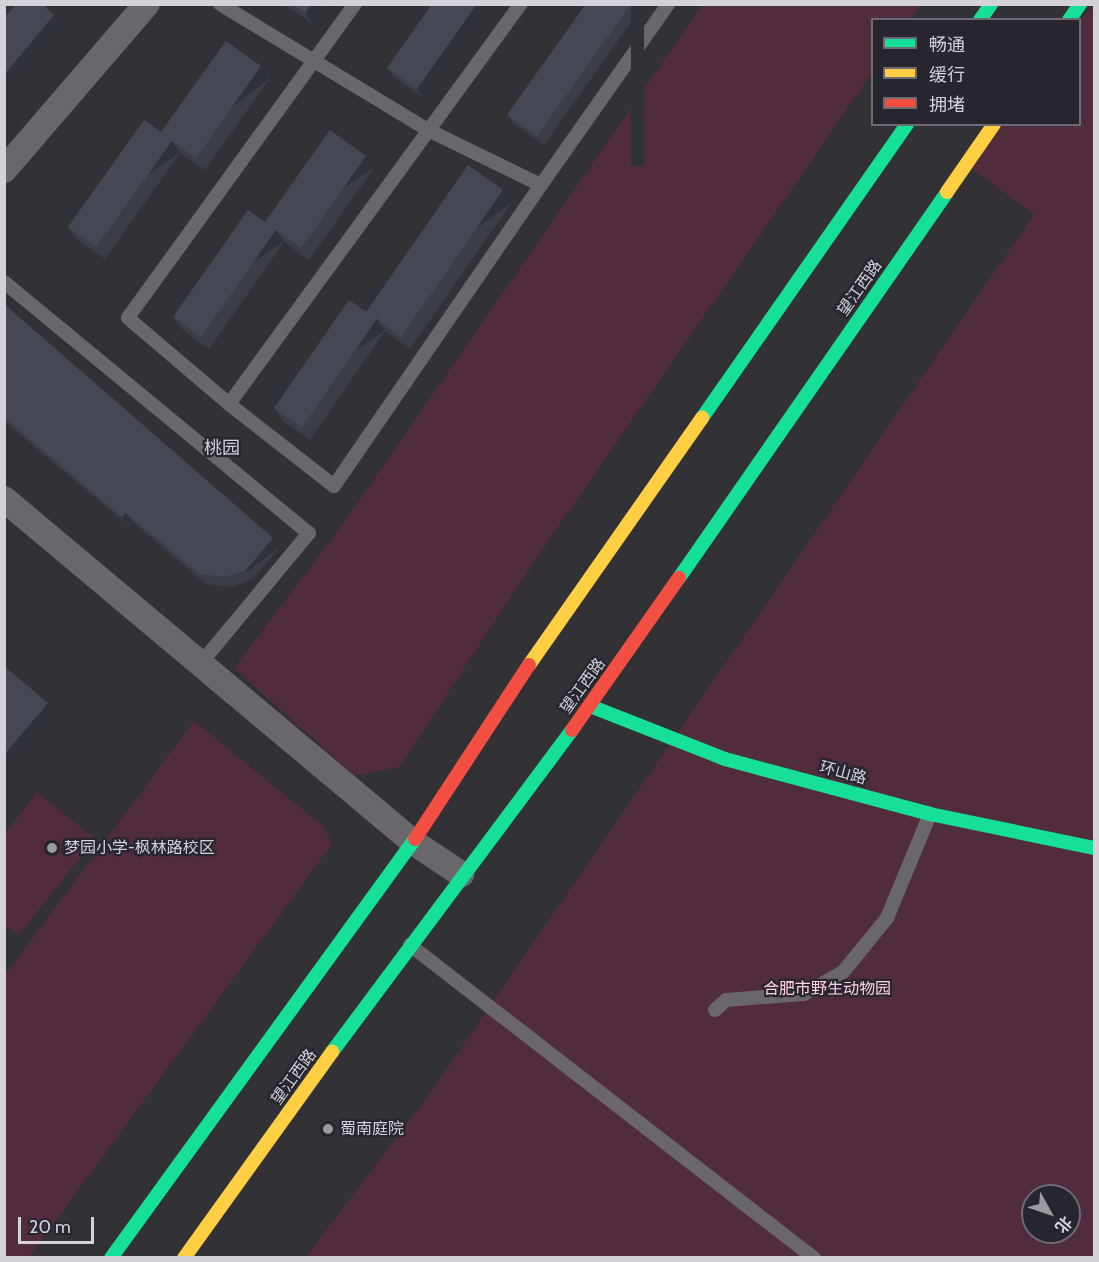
<!DOCTYPE html>
<meta charset="utf-8">
<style>
body{margin:0}
#map{position:relative;width:1099px;height:1262px;overflow:hidden;background:#323136;font-family:Cabin,"Noto Sans SC",sans-serif}
div>[style]{position:absolute}
[style*='--x']{left:calc(var(--x)*1px);top:calc(var(--y)*1px);width:calc(var(--w)*1px);rotate:calc(var(--a)*1deg)}
.green>*{inset:0;background:#502c3d}
.lane>*{height:14px;margin:-7px;padding:0 7px;transform-origin:7px;border-radius:7px;background:#6a676c}
.street>*{height:26px;margin:-13px;padding:0 13px;transform-origin:13px;border-radius:13px;background:#6a676c}
.fast>*{height:14px;margin:-7px;padding:0 7px;transform-origin:7px;border-radius:7px;background:#16e098}
.slow>*{height:14px;margin:-7px;padding:0 7px;transform-origin:7px;border-radius:7px;background:#ffcf43}
.jam>*{height:14px;margin:-7px;padding:0 7px;transform-origin:7px;border-radius:7px;background:#f24e42}
.wall>*{inset:0;background:#3b3e47}
.shaded-wall>*{inset:0;background:#303239;transform-origin:0 0}
.building>*{inset:0;background:#454852}
.dots>*{width:16px;height:16px;translate:-50% -50%;box-sizing:border-box;border:3px solid #27252e;border-radius:50%}
span{translate:-50% -50%;white-space:nowrap;text-align:center;line-height:1.15;-webkit-text-stroke:4.5px #27252e;paint-order:stroke}
.street-label{font-size:16px;color:#d3d2d8}
.poi-label{font-size:16px;color:#d3d2d8}
.left{translate:0 -50%;text-align:left}
.park-label{font-size:16px;color:#fecfe1}
.neighbourhood-label{font-size:18px;color:#d3d2d8}
.frame{position:absolute;inset:0;border:6px solid #d3d2d8;pointer-events:none}
.legend{position:absolute;left:871px;top:18px;width:210px;height:108px;box-sizing:border-box;background:#27252e;border:2px solid #6c6a72;margin:0;padding:8px 10px;list-style:none;font-size:18px;color:#d3d2d8}
.legend li{display:flex;align-items:center;gap:12px;height:30px}
.legend b{width:30px;border:2px solid #6c6a72}
.north{position:absolute;left:1021px;top:1184px;width:60px;height:60px;box-sizing:border-box;background:#27252e;border:2px solid #6c6a72;border-radius:50%;rotate:130deg;font-size:16px;font-weight:700;line-height:24px;text-align:center;color:#d3d2d8}
.north::after{content:'';display:block;margin:auto;width:21px;height:27px;background:#9b9a9f;clip-path:polygon(50% 0,100% 100%,50% 72%,0 100%)}
.scale{position:absolute;left:18px;top:1217px;width:76px;height:27px;box-sizing:border-box;border:3px solid #d3d2d8;border-top:0;padding-left:8px;font-size:18px;line-height:21px;white-space:nowrap;color:#d3d2d8;-webkit-text-stroke:4px #27252e;paint-order:stroke}
</style>
<div id="map">
<div class="green">
<i style="clip-path:polygon(702px 5px,920px 5px,910px 19px,872px 20px,872px 73px,540px 553px,399px 767px,355px 776px,234px 668px,343px 524px)"></i>
<i style="clip-path:polygon(evenodd,1094px 5px,1094px 1257px,305px 1258px,428px 1096px,1034px 214px,966px 165px,994px 125px,1080px 124px,1080px 20px,1094px 5px,1033px 1196px,1069px 1196px,1069px 1232px,1033px 1232px,1033px 1196px)"></i>
<i style="clip-path:polygon(194px 721px,323px 826px,332px 844px,29px 1257px,5px 1257px,5px 975px)"></i>
<i style="clip-path:polygon(37px 792px,95px 839px,18px 936px,5px 925px,5px 833px)"></i>
</div>
<div class="lane">
<i style="--x:220;--y:4;--w:243;--a:31.2"></i>
<i style="--x:428;--y:130;--w:126;--a:26"></i>
<i style="--x:541;--y:185;--w:221;--a:-54.9"></i>
<i style="--x:355;--y:4;--w:387;--a:125.9"></i>
<i style="--x:128;--y:318;--w:133;--a:40.4"></i>
<i style="--x:229;--y:404;--w:133;--a:38"></i>
<i style="--x:334;--y:486;--w:365;--a:-55.5"></i>
<i style="--x:4;--y:282;--w:395;--a:39.5"></i>
<i style="--x:309;--y:533;--w:169;--a:129.7"></i>
<i style="--x:229;--y:404;--w:495;--a:-53.9"></i>
<i style="--x:410;--y:945;--w:511;--a:37.77"></i>
<i style="--x:715;--y:1010;--w:15;--a:-42"></i>
<i style="--x:726;--y:1000;--w:78;--a:-4.4"></i>
<i style="--x:804;--y:994;--w:45;--a:-29.4"></i>
<i style="--x:843;--y:972;--w:70;--a:-50.8"></i>
<i style="--x:887;--y:918;--w:113;--a:-67.5"></i>
</div>
<div class="street">
<i style="--x:4;--y:170;--w:219;--a:-49.3"></i>
<i style="--x:4;--y:499;--w:534;--a:39.98"></i>
<i style="--x:413;--y:842;--w:58;--a:33.7"></i>
</div>
<div class="fast">
<i style="--x:980;--y:20;--w:19;--a:-55"></i>
<i style="--x:1069;--y:20;--w:19;--a:-55"></i>
<i style="--x:702;--y:418;--w:358;--a:-55.1"></i>
<i style="--x:679;--y:578;--w:470;--a:-55.2"></i>
<i style="--x:590;--y:706;--w:145;--a:21.4"></i>
<i style="--x:725;--y:759;--w:212;--a:15"></i>
<i style="--x:930;--y:814;--w:167;--a:11.7"></i>
<i style="--x:332;--y:1052;--w:402;--a:-53.3"></i>
<i style="--x:111;--y:1258;--w:518;--a:-54.04"></i>
</div>
<div class="slow">
<i style="--x:947;--y:192;--w:83;--a:-55.3"></i>
<i style="--x:529;--y:665;--w:302;--a:-55"></i>
<i style="--x:184;--y:1258;--w:254;--a:-54.3"></i>
</div>
<div class="jam">
<i style="--x:572;--y:730;--w:186;--a:-54.9"></i>
<i style="--x:415;--y:839;--w:208;--a:-56.8"></i>
</div>
<div class="wall">
<i style="clip-path:polygon(284px 4px,328px 4px,314px 25px)"></i>
<i style="clip-path:polygon(432px 4px,423px 98px,394px 77px,387px 68px)"></i>
<i style="clip-path:polygon(586px 4px,644px 4px,544px 145px,514px 124px,507px 115px)"></i>
<i style="clip-path:polygon(261px 66px,270px 78px,205px 170px,180px 153px,105px 259px,77px 240px,68px 227px)"></i>
<i style="clip-path:polygon(374px 168px,309px 260px,284px 242px,209px 349px,182px 329px,173px 317px,265px 222px)"></i>
<i style="clip-path:polygon(503px 190px,512px 202px,410px 349px,385px 331px,310px 440px,283px 421px,274px 408px,366px 312px)"></i>
<i style="clip-path:polygon(4px 304px,273px 538px,280px 547px,253px 579px,232px 587px,206px 584px,133px 522px,129px 526px,4px 421px)"></i>
</div>
<div class="shaded-wall">
<i style="clip-path:polygon(311px 4px,328px 4px,314px 25px,305px 13px)"></i>
<i style="clip-path:polygon(477px 4px,490px 4px,423px 98px,417px 89px)"></i>
<i style="left:631px;top:4px;width:13px;height:162px"></i>
<i style="clip-path:polygon(54px 15px,61px 25px,4px 92px,4px 75px)"></i>
<i style="left:261px;top:66px;width:15px;height:113px;rotate:53deg"></i>
<i style="left:172px;top:141px;width:14px;height:130px;rotate:56deg"></i>
<i style="left:366px;top:156px;width:14px;height:113px;rotate:56deg"></i>
<i style="left:503px;top:190px;width:15px;height:179px;rotate:53deg"></i>
<i style="left:276px;top:230px;width:14px;height:131px;rotate:56deg"></i>
<i style="left:377px;top:319px;width:14px;height:131px;rotate:56deg"></i>
<i style="left:126px;top:513px;width:11px;height:6px;rotate:52deg"></i>
<i style="left:273px;top:538px;width:11px;height:42px;rotate:52deg"></i>
<i style="clip-path:polygon(48px 703px,55px 713px,4px 772px,4px 755px)"></i>
</div>
<div class="building">
<i style="clip-path:polygon(16px 4px,42px 4px,54px 15px,4px 75px,4px 18px)"></i>
<i style="clip-path:polygon(293px 4px,311px 4px,305px 13px)"></i>
<i style="clip-path:polygon(432px 4px,477px 4px,417px 89px,387px 68px)"></i>
<i style="clip-path:polygon(586px 4px,631px 4px,537px 136px,507px 115px)"></i>
<i style="clip-path:polygon(226px 41px,261px 66px,196px 158px,172px 141px,96px 247px,68px 227px,144px 120px,161px 132px)"></i>
<i style="clip-path:polygon(330px 130px,366px 156px,301px 248px,276px 230px,201px 337px,173px 317px,248px 210px,265px 222px)"></i>
<i style="clip-path:polygon(468px 165px,503px 190px,401px 337px,377px 319px,302px 427px,274px 408px,349px 300px,372px 316px,366px 312px)"></i>
<i style="clip-path:polygon(4px 304px,273px 538px,246px 570px,225px 577px,200px 574px,126px 513px,122px 517px,4px 417px)"></i>
<i style="clip-path:polygon(4px 666px,48px 703px,4px 755px)"></i>
</div>
<div class="dots">
<i style="left:52px;top:848px;background:#9b9a9f"></i>
<i style="left:328px;top:1129px;background:#9b9a9f"></i>
</div>
<div class="street-label">
<span style="left:860px;top:288px;rotate:-55deg">望江西路</span>
<span style="left:583px;top:686px;rotate:-54deg">望江西路</span>
<span style="left:843px;top:773px;rotate:15deg">环山路</span>
<span style="left:294px;top:1077px;rotate:-54deg">望江西路</span>
</div>
<div class="poi-label">
<span class="left" style="left:64px;top:848px">梦园小学-枫林路校区</span>
<span class="left" style="left:340px;top:1129px">蜀南庭院</span>
</div>
<div class="park-label">
<span style="left:827px;top:989px">合肥市野生动物园</span>
</div>
<div class="neighbourhood-label">
<span style="left:222px;top:448px">桃园</span>
</div>
<div class="frame"></div>
<ul class="legend">
<li><b style="height:8px;background:#16e098"></b>畅通</li>
<li><b style="height:8px;background:#ffcf43"></b>缓行</li>
<li><b style="height:8px;background:#f24e42"></b>拥堵</li>
</ul>
<div class="north">北</div>
<div class="scale">20 m</div>
</div>
